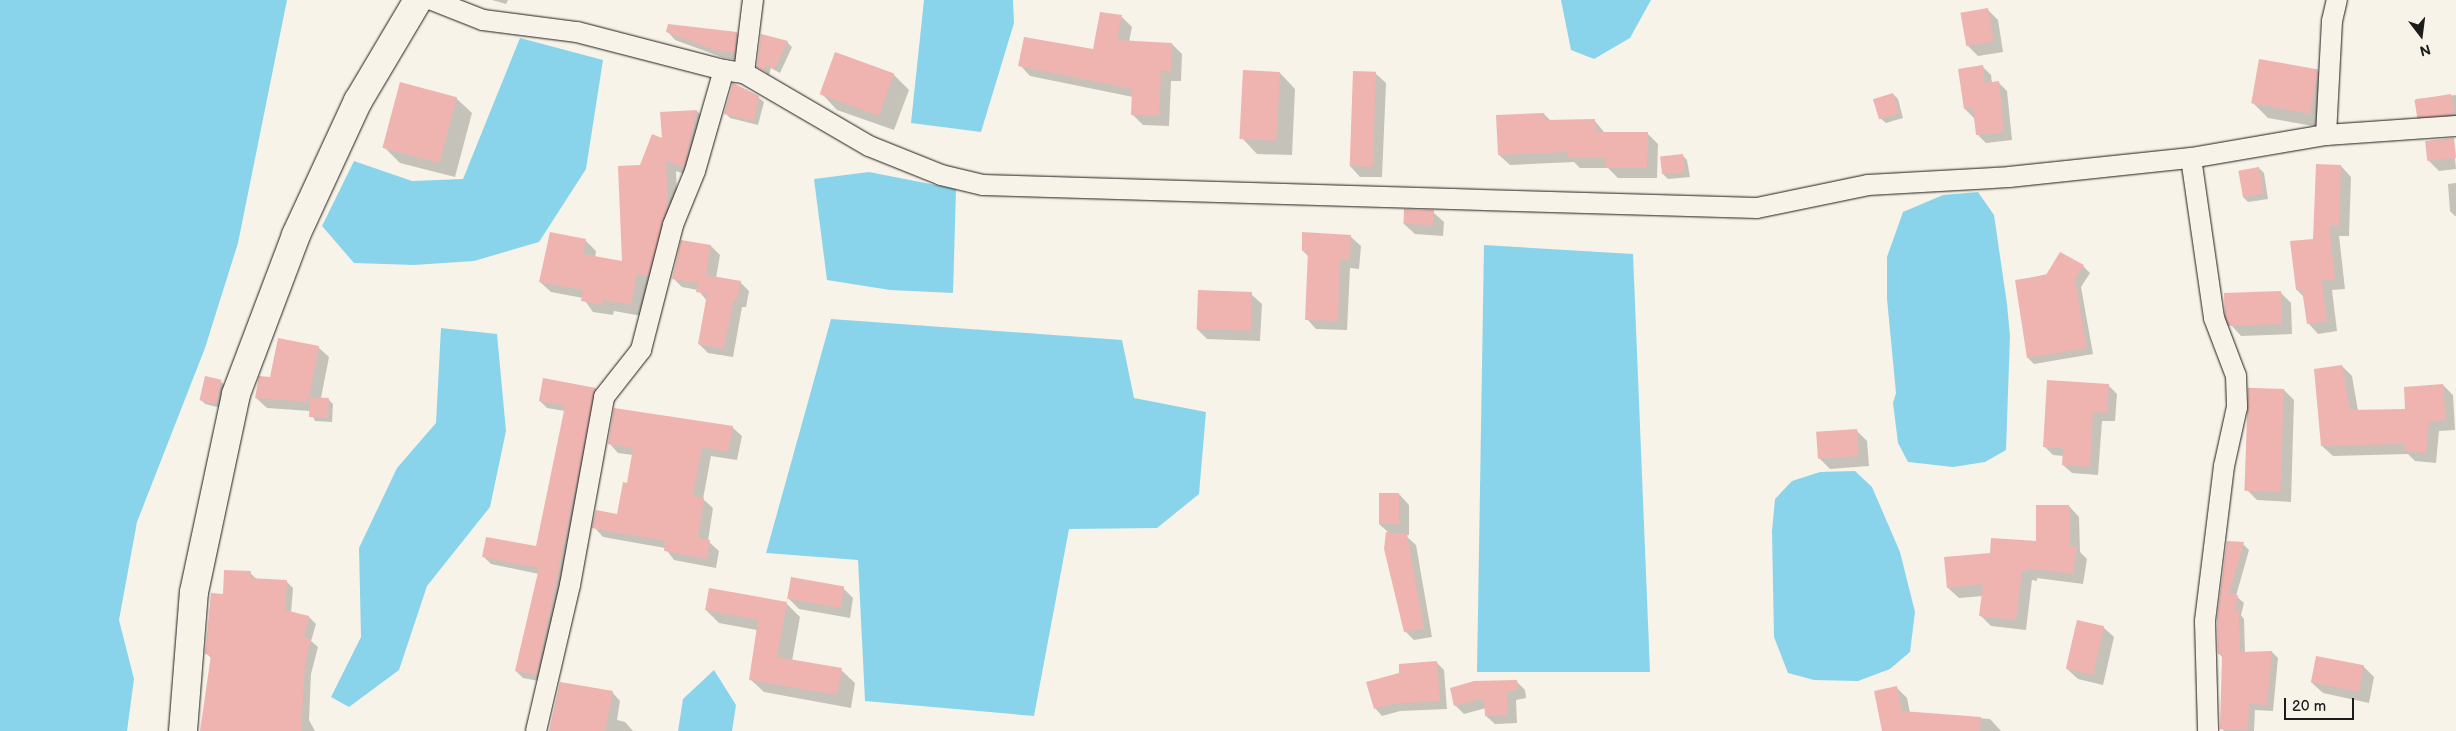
<!DOCTYPE html>
<style>
body{margin:0}
#map{position:relative;width:2456px;height:731px;overflow:hidden;background:#f7f3e8;font-family:"Balsamiq Sans",sans-serif}
div>[style]{position:absolute}
[style*='--x']{left:calc(var(--x)*1px);top:calc(var(--y)*1px);width:calc(var(--w)*1px);rotate:calc(var(--a)*1deg)}
.water>*{inset:0;background:#8ad4eb}
.shadow>*{inset:0;background:#0003}
.building>*{inset:0;background:#efb4af;transform-origin:0 0}
.roads{filter:drop-shadow(0 0 1px #1c1c1c) drop-shadow(0 0 1px #1c1c1c)}
.minor>*{height:20px;margin:-10px;padding:0 10px;transform-origin:10px;border-radius:10px;background:#f7f3e8}
.secondary>*{height:28px;margin:-14px;padding:0 14px;transform-origin:14px;border-radius:14px;background:#f7f3e8}
span{translate:-50% -50%;white-space:nowrap;text-align:center;line-height:1.15;-webkit-text-stroke:5px #f7f3e8;paint-order:stroke}
.north{position:absolute;left:2396px;top:10px;width:50px;height:50px;-webkit-text-stroke:4px #f7f3e8;paint-order:stroke;rotate:165deg;font-size:14px;font-weight:700;line-height:20px;text-align:center;color:#1c1c1c}
.north::after{content:'';display:block;margin:auto;width:18px;height:22px;background:#1c1c1c;clip-path:polygon(50% 0,100% 100%,50% 72%,0 100%)}
.scale{position:absolute;left:2284px;top:698px;width:70px;height:22px;box-sizing:border-box;border:2px solid #1c1c1c;border-top:0;padding-left:6px;font-size:15px;line-height:18px;white-space:nowrap;color:#1c1c1c;-webkit-text-stroke:4px #f7f3e8;paint-order:stroke}
</style>
<div id="map">
<div class="water">
<i style="clip-path:polygon(0 0,287px 0,238px 243px,205px 348px,137px 522px,119px 620px,134px 679px,127px 731px,0 731px)"></i>
<i style="clip-path:polygon(924px 0,1013px 0,1014px 23px,981px 132px,911px 123px)"></i>
<i style="clip-path:polygon(1561px 0,1651px 0,1630px 38px,1594px 59px,1571px 50px)"></i>
<i style="clip-path:polygon(520px 38px,603px 60px,586px 169px,539px 242px,474px 261px,414px 265px,354px 263px,322px 226px,354px 161px,412px 181px,463px 179px)"></i>
<i style="clip-path:polygon(869px 172px,956px 189px,953px 293px,890px 290px,827px 280px,814px 179px)"></i>
<i style="clip-path:polygon(1978px 192px,1994px 215px,2007px 304px,2010px 336px,2006px 450px,1985px 462px,1953px 467px,1908px 462px,1898px 443px,1893px 403px,1896px 393px,1887px 299px,1887px 257px,1903px 212px,1943px 195px)"></i>
<i style="clip-path:polygon(1484px 245px,1633px 254px,1650px 672px,1477px 672px)"></i>
<i style="clip-path:polygon(831px 319px,1122px 340px,1134px 398px,1206px 412px,1199px 494px,1157px 528px,1069px 529px,1034px 716px,865px 701px,858px 560px,766px 553px)"></i>
<i style="clip-path:polygon(441px 328px,497px 334px,506px 431px,490px 507px,427px 586px,399px 670px,349px 707px,331px 697px,361px 637px,359px 548px,397px 468px,436px 423px)"></i>
<i style="clip-path:polygon(1855px 471px,1872px 487px,1900px 552px,1915px 612px,1910px 652px,1890px 669px,1858px 681px,1814px 680px,1788px 673px,1774px 637px,1772px 531px,1775px 499px,1792px 481px,1820px 472px)"></i>
<i style="clip-path:polygon(714px 670px,736px 705px,732px 731px,678px 731px,683px 699px)"></i>
</div>
<div class="shadow">
<i style="clip-path:polygon(492px 0,508px 0,506px 4px)"></i>
<i style="clip-path:polygon(1987px 9px,1998px 20px,2003px 52px,1978px 56px,1967px 45px)"></i>
<i style="clip-path:polygon(1122px 17px,1132px 27px,1129px 42px,1172px 44px,1182px 54px,1181px 81px,1171px 81px,1169px 126px,1143px 125px,1132px 114px,1133px 97px,1030px 76px,1020px 65px,1094px 51px)"></i>
<i style="clip-path:polygon(668px 32px,737px 33px,744px 41px,742px 60px,724px 58px,675px 40px)"></i>
<i style="clip-path:polygon(787px 42px,792px 47px,780px 73px,771px 68px,769px 75px,758px 66px)"></i>
<i style="clip-path:polygon(1982px 66px,1991px 75px,1992px 83px,1998px 82px,2007px 91px,2012px 140px,1986px 143px,1977px 134px,1974px 118px,1965px 109px,1959px 70px)"></i>
<i style="clip-path:polygon(2317px 71px,2332px 87px,2325px 128px,2268px 118px,2253px 103px)"></i>
<i style="clip-path:polygon(1280px 73px,1295px 89px,1292px 155px,1257px 154px,1242px 138px)"></i>
<i style="clip-path:polygon(1375px 73px,1386px 83px,1382px 177px,1360px 177px,1350px 166px)"></i>
<i style="clip-path:polygon(893px 74px,909px 90px,894px 130px,837px 110px,822px 94px)"></i>
<i style="clip-path:polygon(1893px 94px,1898px 99px,1903px 118px,1886px 123px,1880px 118px)"></i>
<i style="clip-path:polygon(2456px 95px,2456px 124px,2428px 127px,2418px 116px,2416px 99px)"></i>
<i style="clip-path:polygon(758px 97px,764px 102px,758px 125px,730px 118px,725px 113px)"></i>
<i style="clip-path:polygon(456px 98px,472px 113px,455px 177px,400px 163px,384px 147px)"></i>
<i style="clip-path:polygon(697px 111px,708px 122px,694px 178px,676px 171px,678px 218px,658px 286px,647px 284px,642px 316px,614px 311px,613px 315px,593px 312px,583px 298px,551px 292px,540px 282px,585px 240px,596px 251px,595px 257px,624px 263px,641px 167px,663px 140px,662px 114px)"></i>
<i style="clip-path:polygon(1544px 114px,1551px 121px,1594px 120px,1605px 133px,1647px 133px,1658px 144px,1657px 178px,1618px 178px,1608px 168px,1580px 168px,1574px 162px,1510px 165px,1499px 155px)"></i>
<i style="clip-path:polygon(2453px 139px,2456px 169px,2439px 171px,2429px 161px)"></i>
<i style="clip-path:polygon(1682px 155px,1687px 160px,1690px 177px,1668px 179px,1663px 174px)"></i>
<i style="clip-path:polygon(2341px 166px,2351px 177px,2349px 236px,2339px 236px,2345px 289px,2332px 290px,2337px 331px,2318px 334px,2308px 323px,2304px 297px,2297px 290px)"></i>
<i style="clip-path:polygon(2259px 168px,2264px 173px,2268px 199px,2248px 202px,2243px 197px)"></i>
<i style="clip-path:polygon(2456px 183px,2456px 216px,2455px 216px,2450px 211px,2448px 184px)"></i>
<i style="clip-path:polygon(1433px 212px,1444px 222px,1443px 236px,1415px 234px,1404px 224px)"></i>
<i style="clip-path:polygon(1351px 237px,1361px 246px,1359px 269px,1350px 268px,1347px 330px,1316px 329px,1307px 319px,1309px 257px,1303px 251px)"></i>
<i style="clip-path:polygon(682px 241px,711px 246px,720px 255px,716px 278px,740px 282px,749px 291px,746px 307px,742px 307px,733px 357px,708px 353px,699px 344px,707px 301px,698px 290px,682px 287px,673px 278px)"></i>
<i style="clip-path:polygon(2083px 266px,2090px 273px,2081px 287px,2093px 354px,2034px 364px,2028px 358px,2016px 281px)"></i>
<i style="clip-path:polygon(2281px 293px,2291px 303px,2292px 334px,2241px 336px,2231px 325px)"></i>
<i style="clip-path:polygon(1251px 294px,1262px 304px,1260px 341px,1207px 339px,1197px 329px)"></i>
<i style="clip-path:polygon(318px 347px,329px 357px,321px 398px,328px 399px,333px 404px,332px 422px,315px 421px,310px 411px,267px 408px,256px 398px,271px 378px)"></i>
<i style="clip-path:polygon(2342px 366px,2352px 376px,2358px 411px,2407px 410px,2443px 385px,2453px 395px,2455px 430px,2439px 431px,2436px 463px,2415px 461px,2408px 454px,2333px 456px,2322px 446px)"></i>
<i style="clip-path:polygon(221px 382px,226px 386px,221px 408px,205px 404px,200px 399px)"></i>
<i style="clip-path:polygon(2108px 385px,2117px 394px,2115px 421px,2102px 421px,2098px 475px,2072px 473px,2063px 465px,2064px 456px,2053px 455px,2044px 446px)"></i>
<i style="clip-path:polygon(595px 389px,602px 397px,544px 682px,523px 678px,516px 671px,539px 574px,491px 564px,484px 557px,537px 548px,565px 411px,547px 408px,540px 401px)"></i>
<i style="clip-path:polygon(2284px 390px,2294px 400px,2291px 502px,2257px 500px,2247px 490px)"></i>
<i style="clip-path:polygon(732px 427px,742px 436px,737px 460px,711px 456px,703px 499px,713px 508px,708px 541px,719px 551px,716px 568px,674px 560px,665px 548px,603px 537px,594px 527px,618px 515px,628px 484px,633px 455px,618px 453px,609px 443px)"></i>
<i style="clip-path:polygon(1857px 431px,1867px 441px,1869px 466px,1830px 469px,1819px 458px)"></i>
<i style="clip-path:polygon(1399px 494px,1409px 505px,1409px 535px,1405px 535px,1416px 545px,1432px 637px,1414px 640px,1405px 631px,1388px 532px,1379px 524px)"></i>
<i style="clip-path:polygon(2069px 506px,2079px 517px,2080px 552px,2087px 559px,2083px 584px,2037px 578px,2037px 581px,2032px 580px,2026px 630px,1991px 626px,1980px 615px,1983px 596px,1959px 598px,1948px 588px,1991px 554px,2038px 543px)"></i>
<i style="clip-path:polygon(2243px 544px,2249px 550px,2236px 596px,2244px 603px,2241px 615px,2244px 619px,2245px 653px,2272px 652px,2278px 658px,2273px 711px,2255px 710px,2254px 731px,2224px 731px,2221px 728px,2223px 658px,2219px 654px,2219px 618px)"></i>
<i style="clip-path:polygon(250px 573px,257px 579px,286px 581px,293px 588px,291px 613px,309px 617px,316px 624px,311px 641px,318px 647px,311px 674px,309px 720px,315px 731px,201px 731px,212px 659px,206px 653px,224px 595px)"></i>
<i style="clip-path:polygon(843px 588px,853px 598px,850px 618px,799px 609px,789px 599px)"></i>
<i style="clip-path:polygon(786px 603px,800px 617px,792px 661px,841px 670px,855px 683px,851px 708px,764px 692px,750px 679px,757px 630px,719px 623px,706px 610px)"></i>
<i style="clip-path:polygon(2103px 627px,2114px 637px,2103px 685px,2078px 679px,2067px 669px)"></i>
<i style="clip-path:polygon(1436px 662px,1444px 670px,1447px 709px,1400px 711px,1382px 716px,1375px 708px)"></i>
<i style="clip-path:polygon(2364px 667px,2374px 677px,2369px 703px,2323px 693px,2312px 683px)"></i>
<i style="clip-path:polygon(1517px 682px,1525px 690px,1526px 698px,1516px 700px,1517px 723px,1495px 724px,1486px 716px,1486px 708px,1464px 714px,1455px 705px)"></i>
<i style="clip-path:polygon(1896px 687px,1907px 698px,1910px 713px,1990px 719px,2001px 731px,1883px 731px)"></i>
<i style="clip-path:polygon(612px 692px,620px 701px,617px 720px,625px 722px,633px 731px,550px 731px)"></i>
</div>
<div class="building">
<i style="left:1988px;top:8px;width:34px;height:28px;rotate:80deg"></i>
<i style="clip-path:polygon(1100px 12px,1122px 15px,1117px 40px,1172px 43px,1171px 71px,1161px 71px,1159px 116px,1131px 115px,1132px 89px,1018px 66px,1024px 37px,1093px 49px)"></i>
<i style="clip-path:polygon(668px 24px,737px 32px,735px 53px,715px 50px,666px 32px)"></i>
<i style="clip-path:polygon(761px 34px,788px 41px,774px 69px,766px 65px,764px 71px,757px 67px)"></i>
<i style="left:835px;top:52px;width:63px;height:45px;rotate:20deg"></i>
<i style="left:2259px;top:59px;width:60px;height:45px;rotate:10deg"></i>
<i style="clip-path:polygon(1983px 65px,1985px 83px,1999px 81px,2004px 132px,1976px 135px,1973px 108px,1964px 109px,1958px 69px)"></i>
<i style="left:1243px;top:70px;width:37px;height:69px;rotate:3deg"></i>
<i style="left:1353px;top:71px;width:23px;height:95px;rotate:2deg"></i>
<i style="left:400px;top:82px;width:59px;height:68px;rotate:15deg"></i>
<i style="clip-path:polygon(733px 83px,759px 96px,754px 121px,724px 114px)"></i>
<i style="left:1893px;top:93px;width:21px;height:21px;rotate:73deg"></i>
<i style="left:2451px;top:94px;width:20px;height:37px;rotate:81deg"></i>
<i style="clip-path:polygon(697px 110px,684px 168px,666px 161px,668px 206px,648px 276px,637px 274px,631px 305px,603px 300px,602px 305px,581px 301px,583px 290px,539px 282px,550px 232px,586px 239px,583px 254px,622px 261px,618px 166px,640px 165px,652px 134px,662px 138px,660px 112px)"></i>
<i style="clip-path:polygon(1544px 113px,1545px 120px,1595px 119px,1595px 132px,1648px 132px,1647px 168px,1606px 168px,1606px 158px,1568px 158px,1568px 152px,1498px 155px,1496px 115px)"></i>
<i style="left:2454px;top:138px;width:20px;height:29px;rotate:84deg"></i>
<i style="left:1683px;top:154px;width:18px;height:23px;rotate:84deg"></i>
<i style="clip-path:polygon(2316px 164px,2341px 165px,2339px 226px,2329px 226px,2335px 279px,2322px 280px,2327px 321px,2307px 324px,2302px 290px,2296px 290px,2290px 241px,2313px 239px)"></i>
<i style="left:2259px;top:167px;width:27px;height:21px;rotate:80deg"></i>
<i style="left:1404px;top:209px;width:30px;height:15px;rotate:2deg"></i>
<i style="clip-path:polygon(1302px 232px,1351px 235px,1350px 260px,1340px 259px,1338px 321px,1305px 320px,1308px 251px,1302px 251px)"></i>
<i style="clip-path:polygon(681px 240px,711px 245px,706px 275px,741px 281px,737px 299px,734px 299px,724px 349px,698px 344px,707px 294px,696px 292px,698px 283px,672px 279px)"></i>
<i style="clip-path:polygon(2060px 252px,2084px 265px,2075px 280px,2087px 348px,2027px 358px,2015px 280px,2046px 275px)"></i>
<i style="left:1198px;top:290px;width:54px;height:39px;rotate:2deg"></i>
<i style="left:2281px;top:291px;width:33px;height:57px;rotate:88deg"></i>
<i style="clip-path:polygon(278px 338px,319px 346px,308px 402px,255px 398px,259px 376px,270px 377px)"></i>
<i style="clip-path:polygon(2342px 365px,2350px 410px,2405px 409px,2404px 387px,2443px 384px,2446px 420px,2429px 422px,2426px 453px,2404px 451px,2405px 444px,2321px 446px,2314px 369px)"></i>
<i style="left:205px;top:376px;width:17px;height:25px;rotate:13deg"></i>
<i style="clip-path:polygon(543px 378px,596px 388px,537px 675px,515px 671px,539px 568px,482px 557px,486px 537px,536px 546px,565px 406px,539px 401px)"></i>
<i style="clip-path:polygon(2047px 380px,2109px 384px,2107px 413px,2093px 412px,2090px 467px,2062px 465px,2063px 448px,2043px 447px)"></i>
<i style="left:2284px;top:389px;width:103px;height:36px;rotate:92deg"></i>
<i style="left:310px;top:397px;width:19px;height:20px;rotate:3deg"></i>
<i style="clip-path:polygon(614px 408px,733px 426px,728px 452px,702px 447px,693px 496px,704px 498px,698px 538px,710px 540px,707px 559px,664px 551px,665px 541px,592px 528px,596px 510px,617px 514px,623px 482px,627px 483px,633px 448px,608px 444px)"></i>
<i style="left:1857px;top:429px;width:27px;height:41px;rotate:86deg"></i>
<i style="left:1379px;top:493px;width:20px;height:31px"></i>
<i style="clip-path:polygon(2036px 505px,2069px 505px,2070px 546px,2077px 547px,2073px 574px,2027px 568px,2026px 571px,2022px 571px,2016px 620px,1979px 616px,1983px 584px,1947px 588px,1944px 557px,1990px 553px,1991px 538px,2036px 541px)"></i>
<i style="clip-path:polygon(1386px 532px,1407px 534px,1424px 628px,1404px 632px,1384px 549px)"></i>
<i style="clip-path:polygon(2227px 541px,2244px 542px,2229px 594px,2238px 595px,2235px 611px,2239px 611px,2240px 652px,2272px 651px,2267px 705px,2249px 704px,2248px 730px,2220px 729px,2222px 654px,2218px 654px,2217px 618px)"></i>
<i style="clip-path:polygon(224px 570px,251px 571px,250px 578px,287px 580px,285px 610px,309px 616px,304px 637px,311px 639px,305px 666px,301px 731px,200px 731px,211px 655px,205px 654px,211px 593px,223px 594px)"></i>
<i style="left:791px;top:577px;width:54px;height:22px;rotate:10deg"></i>
<i style="clip-path:polygon(709px 588px,787px 602px,777px 657px,842px 668px,837px 695px,749px 680px,758px 620px,705px 610px)"></i>
<i style="left:2077px;top:620px;width:28px;height:50px;rotate:13deg"></i>
<i style="left:2316px;top:656px;width:49px;height:27px;rotate:11deg"></i>
<i style="clip-path:polygon(1437px 661px,1440px 701px,1392px 704px,1374px 709px,1366px 682px,1399px 673px,1399px 664px)"></i>
<i style="clip-path:polygon(1517px 680px,1518px 689px,1507px 692px,1508px 715px,1485px 716px,1484px 698px,1454px 706px,1450px 688px,1474px 681px)"></i>
<i style="clip-path:polygon(560px 682px,613px 691px,605px 731px,549px 731px)"></i>
<i style="clip-path:polygon(1897px 686px,1902px 711px,1981px 717px,1980px 731px,1882px 731px,1874px 691px)"></i>
</div>
<div class="roads">
<div class="minor">
<i style="--x:432;--y:0;--w:55;--a:21.4"></i>
<i style="--x:483;--y:20;--w:95;--a:7.3"></i>
<i style="--x:577;--y:32;--w:152;--a:14.5"></i>
<i style="--x:744;--y:73;--w:145;--a:30.3"></i>
<i style="--x:869;--y:146;--w:78;--a:21.9"></i>
<i style="--x:941;--y:175;--w:43;--a:13.4"></i>
<i style="--x:983;--y:185;--w:469;--a:1.7"></i>
<i style="--x:1452;--y:199;--w:305;--a:1.7"></i>
<i style="--x:1757;--y:208;--w:113;--a:-11.7"></i>
<i style="--x:1868;--y:185;--w:141;--a:-3.2"></i>
<i style="--x:2009;--y:177;--w:183;--a:-6"></i>
<i style="--x:2191;--y:158;--w:137;--a:-9.7"></i>
<i style="--x:2326;--y:135;--w:130;--a:-4"></i>
<i style="--x:2326;--y:135;--w:114;--a:-87"></i>
<i style="--x:2332;--y:21;--w:22;--a:-77"></i>
<i style="--x:2191;--y:158;--w:162;--a:81.8"></i>
<i style="--x:2214;--y:318;--w:62;--a:69.2"></i>
<i style="--x:2236;--y:376;--w:31;--a:88"></i>
<i style="--x:2237;--y:407;--w:60;--a:102.4"></i>
<i style="--x:2224;--y:466;--w:156;--a:97"></i>
<i style="--x:2205;--y:621;--w:110;--a:88.4"></i>
<i style="--x:536;--y:731;--w:150;--a:-76.9"></i>
<i style="--x:570;--y:585;--w:191;--a:-79.7"></i>
<i style="--x:604;--y:397;--w:60;--a:-51.8"></i>
<i style="--x:641;--y:350;--w:129;--a:-75.6"></i>
<i style="--x:673;--y:225;--w:58;--a:-67.8"></i>
<i style="--x:695;--y:171;--w:105;--a:-74"></i>
<i style="--x:724;--y:70;--w:20;--a:9"></i>
<i style="--x:744;--y:73;--w:74;--a:-83"></i>
</div>
<div class="secondary">
<i style="--x:183;--y:731;--w:139;--a:-85.5"></i>
<i style="--x:194;--y:592;--w:202;--a:-78"></i>
<i style="--x:236;--y:394;--w:170;--a:-69.3"></i>
<i style="--x:296;--y:235;--w:148;--a:-65.2"></i>
<i style="--x:358;--y:101;--w:117;--a:-59.3"></i>
</div>
</div>
<div class="north">N</div>
<div class="scale">20 m</div>
</div>
